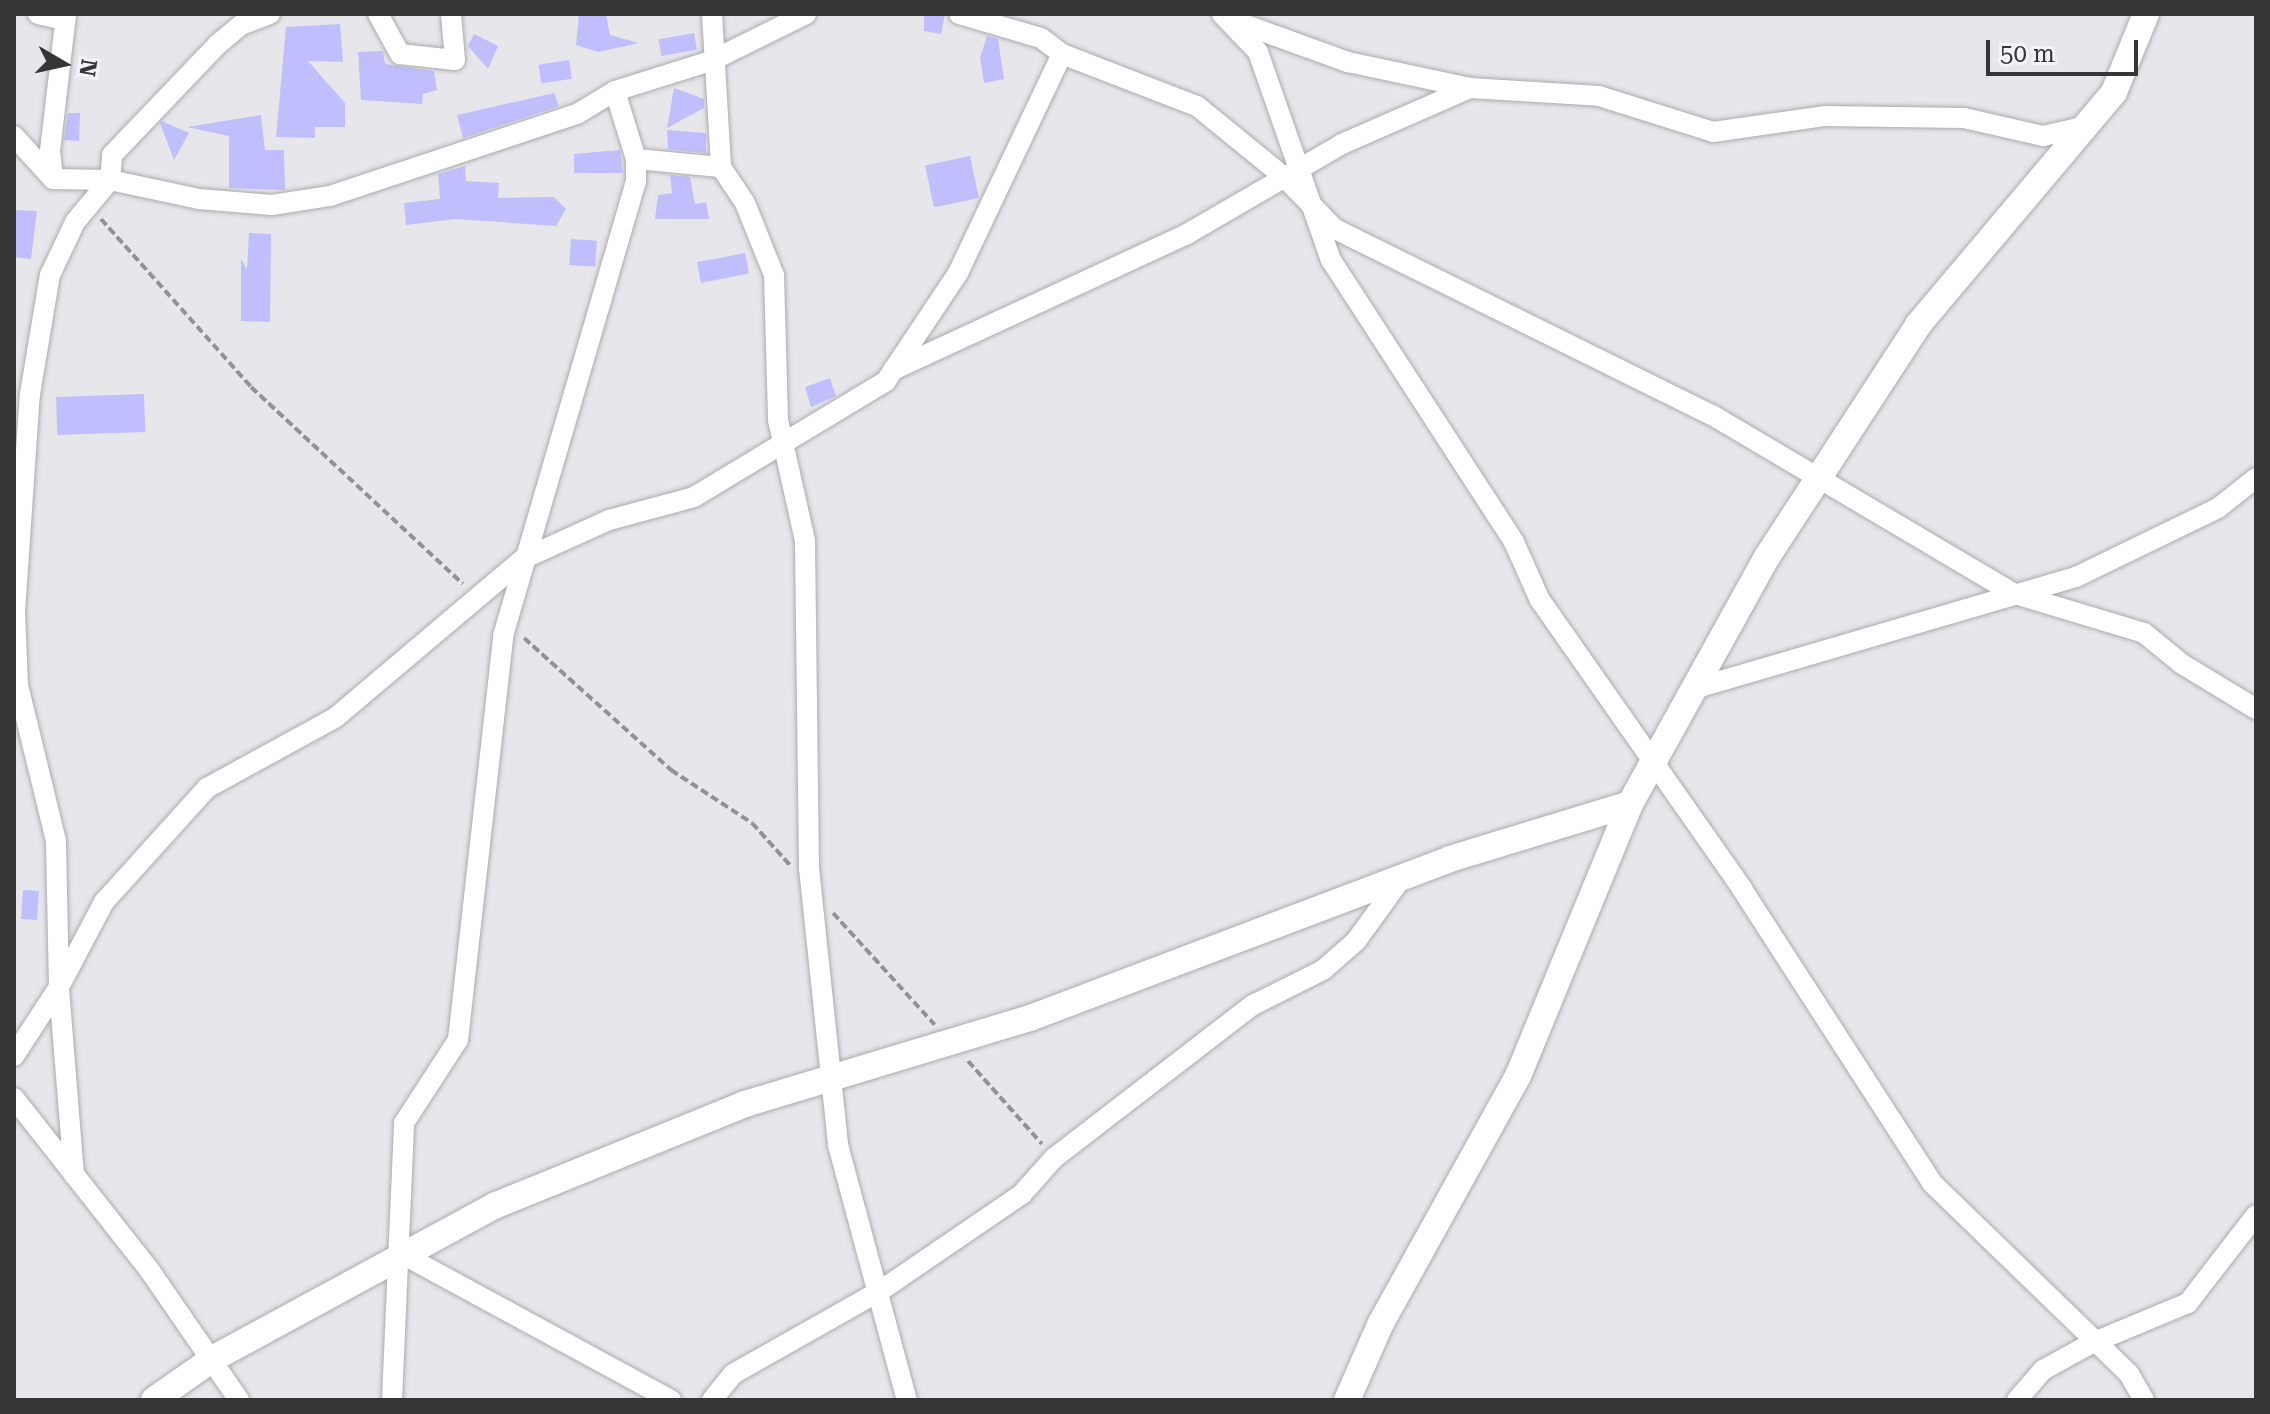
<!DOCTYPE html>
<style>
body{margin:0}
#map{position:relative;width:2270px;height:1414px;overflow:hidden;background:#e7e7eb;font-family:"Roboto Serif",serif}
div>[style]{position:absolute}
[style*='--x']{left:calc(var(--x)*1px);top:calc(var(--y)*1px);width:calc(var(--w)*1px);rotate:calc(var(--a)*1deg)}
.building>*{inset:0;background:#c1befe;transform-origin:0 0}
.path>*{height:4px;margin-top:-2px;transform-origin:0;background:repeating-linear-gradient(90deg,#929295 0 8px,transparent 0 12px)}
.roads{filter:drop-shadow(0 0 2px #ababaf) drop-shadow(0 0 2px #ababaf)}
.minor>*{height:20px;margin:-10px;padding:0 10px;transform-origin:10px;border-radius:10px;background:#fff}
.tertiary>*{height:26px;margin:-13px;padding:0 13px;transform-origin:13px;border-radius:13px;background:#fff}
span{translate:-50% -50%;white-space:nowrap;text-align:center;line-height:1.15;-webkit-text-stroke:6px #f4f4f8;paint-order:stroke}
.frame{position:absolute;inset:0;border:16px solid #363637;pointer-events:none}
.north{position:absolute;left:24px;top:24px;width:80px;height:80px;-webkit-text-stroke:6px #f4f4f8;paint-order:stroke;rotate:99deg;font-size:22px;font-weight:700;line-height:32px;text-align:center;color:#363637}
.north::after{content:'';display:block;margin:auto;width:28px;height:36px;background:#363637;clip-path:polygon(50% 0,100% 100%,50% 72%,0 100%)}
.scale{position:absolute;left:1986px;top:40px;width:152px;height:36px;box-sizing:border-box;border:4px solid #363637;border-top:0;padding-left:10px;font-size:24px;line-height:28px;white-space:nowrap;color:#363637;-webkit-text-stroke:6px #f4f4f8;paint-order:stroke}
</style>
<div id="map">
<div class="building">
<i style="clip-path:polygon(579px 14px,606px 14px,610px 35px,639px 43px,598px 52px,576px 45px)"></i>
<i style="clip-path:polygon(924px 14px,945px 14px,941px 34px,924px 31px)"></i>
<i style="clip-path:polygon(340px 24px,343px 62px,308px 61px,345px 103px,345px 127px,315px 127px,315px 138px,276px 137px,286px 27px)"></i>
<i style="left:694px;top:33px;width:17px;height:36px;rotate:80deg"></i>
<i style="clip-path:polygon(474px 34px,498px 46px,488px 69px,468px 46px)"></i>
<i style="clip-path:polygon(987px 36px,998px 39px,1004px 79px,984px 83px,980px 58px)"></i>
<i style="clip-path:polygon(383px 51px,385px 64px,434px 71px,437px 90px,423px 94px,422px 104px,361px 100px,358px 52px)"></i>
<i style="left:569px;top:60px;width:19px;height:31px;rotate:81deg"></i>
<i style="clip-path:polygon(674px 88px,704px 99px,704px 108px,667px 128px)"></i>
<i style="clip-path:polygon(554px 93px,559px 106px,463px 138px,457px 115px)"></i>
<i style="clip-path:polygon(68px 113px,80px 113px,79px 141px,64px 140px)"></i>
<i style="clip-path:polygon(261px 115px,265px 150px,284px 150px,285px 190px,229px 188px,229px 136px,187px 127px)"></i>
<i style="clip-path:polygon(162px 121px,189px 133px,174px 160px,160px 123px)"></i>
<i style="clip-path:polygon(667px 130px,706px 133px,706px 153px,668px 149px)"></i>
<i style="clip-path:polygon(620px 150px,623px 173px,574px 173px,574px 154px)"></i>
<i style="left:970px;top:156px;width:43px;height:46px;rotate:78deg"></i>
<i style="clip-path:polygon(465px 166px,466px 181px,499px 183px,498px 198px,554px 197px,566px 209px,556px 226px,456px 219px,406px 225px,404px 203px,440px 199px,438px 174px)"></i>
<i style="clip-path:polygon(670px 175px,690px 177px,695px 204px,706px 202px,709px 219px,655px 219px,658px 195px,672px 193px)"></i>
<i style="clip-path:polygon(14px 210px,37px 211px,31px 259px,14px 257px)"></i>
<i style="clip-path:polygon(249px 233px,271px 234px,270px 322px,241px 321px,241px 259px,247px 269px)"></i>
<i style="left:571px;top:239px;width:26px;height:26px;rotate:4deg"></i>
<i style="left:745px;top:253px;width:21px;height:49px;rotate:79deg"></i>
<i style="clip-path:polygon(830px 378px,836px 396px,811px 407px,805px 387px)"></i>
<i style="left:144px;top:394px;width:38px;height:88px;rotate:88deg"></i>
<i style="left:23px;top:890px;width:16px;height:29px;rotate:4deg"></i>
</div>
<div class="path">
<i style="--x:101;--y:219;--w:225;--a:48.2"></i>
<i style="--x:251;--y:387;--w:289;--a:42.9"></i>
<i style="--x:524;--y:638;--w:198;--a:41.9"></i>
<i style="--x:671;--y:770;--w:97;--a:33.2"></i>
<i style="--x:752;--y:823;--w:57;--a:47.9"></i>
<i style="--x:833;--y:913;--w:151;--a:47.7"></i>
<i style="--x:968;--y:1061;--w:111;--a:48.3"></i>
</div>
<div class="roads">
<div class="minor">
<i style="--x:38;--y:14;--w:28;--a:13"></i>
<i style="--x:378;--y:14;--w:46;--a:61.2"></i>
<i style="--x:400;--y:54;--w:55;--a:6.2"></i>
<i style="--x:455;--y:60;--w:46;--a:-95"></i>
<i style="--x:712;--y:14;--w:153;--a:86.6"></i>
<i style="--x:721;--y:167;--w:43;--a:56.3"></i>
<i style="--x:745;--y:203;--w:78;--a:68.1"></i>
<i style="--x:774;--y:275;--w:145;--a:88.4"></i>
<i style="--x:778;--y:420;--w:124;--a:77.4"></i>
<i style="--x:805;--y:541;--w:327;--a:89.3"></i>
<i style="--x:809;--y:868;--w:279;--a:84"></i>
<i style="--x:838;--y:1145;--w:264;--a:74.9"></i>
<i style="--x:959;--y:14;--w:85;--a:16.3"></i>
<i style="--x:1041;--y:38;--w:26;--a:37"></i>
<i style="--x:1222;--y:14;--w:52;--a:46.5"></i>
<i style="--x:1258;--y:52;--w:220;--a:70.7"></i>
<i style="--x:1331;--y:260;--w:336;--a:57"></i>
<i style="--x:1514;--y:542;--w:64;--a:65.9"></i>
<i style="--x:1540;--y:600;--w:353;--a:55"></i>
<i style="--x:1742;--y:889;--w:350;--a:57.1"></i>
<i style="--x:1932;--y:1183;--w:274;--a:44.1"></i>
<i style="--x:2129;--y:1374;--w:30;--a:60"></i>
<i style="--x:1229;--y:19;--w:127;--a:19.9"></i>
<i style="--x:1348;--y:62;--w:125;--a:12"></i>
<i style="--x:1470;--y:88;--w:129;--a:3.5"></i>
<i style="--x:1599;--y:96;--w:120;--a:17.5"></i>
<i style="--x:1713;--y:132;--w:114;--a:-8.1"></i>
<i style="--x:1826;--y:116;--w:138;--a:0.8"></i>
<i style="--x:1964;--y:118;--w:81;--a:12.8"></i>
<i style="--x:2043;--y:136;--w:45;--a:-12.8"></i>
<i style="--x:14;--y:136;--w:58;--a:47.8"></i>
<i style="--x:53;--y:179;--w:57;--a:1"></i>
<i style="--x:110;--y:180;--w:91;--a:12.1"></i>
<i style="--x:199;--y:199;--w:73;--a:4.7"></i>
<i style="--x:272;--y:205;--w:59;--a:-8.8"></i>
<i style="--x:330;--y:196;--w:260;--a:-18.4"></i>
<i style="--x:577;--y:114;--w:44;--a:-31.2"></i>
<i style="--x:615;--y:91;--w:101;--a:-17.4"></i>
<i style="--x:711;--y:61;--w:106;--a:-26.3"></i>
<i style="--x:636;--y:159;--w:85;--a:5.4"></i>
<i style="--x:53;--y:179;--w:28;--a:-96"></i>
<i style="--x:50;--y:151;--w:138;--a:-83.3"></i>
<i style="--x:893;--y:370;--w:324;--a:-24.8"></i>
<i style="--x:1187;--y:234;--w:179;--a:-30.1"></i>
<i style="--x:1342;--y:144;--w:140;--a:-23.6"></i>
<i style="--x:1693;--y:689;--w:399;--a:-16.3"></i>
<i style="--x:2076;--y:577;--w:158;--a:-25.9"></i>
<i style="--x:2218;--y:508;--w:48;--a:-38.3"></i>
<i style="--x:14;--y:1056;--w:82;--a:-56.9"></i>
<i style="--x:59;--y:987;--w:146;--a:-91.2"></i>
<i style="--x:56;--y:841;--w:161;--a:-103.7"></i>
<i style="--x:18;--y:685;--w:73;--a:-92.4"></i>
<i style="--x:15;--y:612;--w:219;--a:-86.1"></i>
<i style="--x:30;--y:394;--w:121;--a:-80.5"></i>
<i style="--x:50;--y:275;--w:59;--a:-64.7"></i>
<i style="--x:75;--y:222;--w:55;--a:-50.2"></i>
<i style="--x:110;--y:180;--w:25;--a:-85"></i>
<i style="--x:112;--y:155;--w:152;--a:-46.3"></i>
<i style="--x:217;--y:45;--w:31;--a:-40"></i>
<i style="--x:241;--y:25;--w:31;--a:-21"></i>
<i style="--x:14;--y:1098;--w:220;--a:51.8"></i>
<i style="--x:150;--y:1271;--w:157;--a:55.4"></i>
<i style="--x:74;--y:1175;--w:189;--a:-94.6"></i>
<i style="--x:59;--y:987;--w:96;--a:-62.1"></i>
<i style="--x:104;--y:902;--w:154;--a:-47.9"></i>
<i style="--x:207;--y:788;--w:146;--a:-28.7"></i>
<i style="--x:335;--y:718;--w:246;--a:-40.2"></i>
<i style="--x:523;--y:559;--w:94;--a:-24.4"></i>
<i style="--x:609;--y:520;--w:88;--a:-15.1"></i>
<i style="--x:694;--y:497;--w:224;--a:-31.1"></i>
<i style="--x:886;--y:381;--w:130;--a:-56.3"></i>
<i style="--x:958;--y:273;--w:242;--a:-64.6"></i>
<i style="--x:1062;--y:54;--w:145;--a:21.1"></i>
<i style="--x:1197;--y:106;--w:112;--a:39.2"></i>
<i style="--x:1284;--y:177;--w:73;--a:45.6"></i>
<i style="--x:1335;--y:229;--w:420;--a:26.3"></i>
<i style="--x:1712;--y:415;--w:352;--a:30.6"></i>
<i style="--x:2015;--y:594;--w:135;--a:16.8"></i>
<i style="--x:2144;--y:633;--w:49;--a:39.2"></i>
<i style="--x:2182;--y:664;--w:87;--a:31.3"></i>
<i style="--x:402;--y:1254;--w:306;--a:28.5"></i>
<i style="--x:392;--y:1400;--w:277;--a:-87.5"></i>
<i style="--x:404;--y:1123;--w:99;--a:-57"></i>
<i style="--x:458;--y:1040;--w:406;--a:-83.6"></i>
<i style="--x:503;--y:636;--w:473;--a:-73.7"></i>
<i style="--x:636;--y:182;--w:23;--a:-90"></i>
<i style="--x:636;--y:159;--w:71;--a:-107.2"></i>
<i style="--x:712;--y:1400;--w:33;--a:-51"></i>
<i style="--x:733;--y:1374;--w:169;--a:-29.5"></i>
<i style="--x:880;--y:1291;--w:172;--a:-34.3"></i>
<i style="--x:1022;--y:1194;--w:48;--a:-48.4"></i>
<i style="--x:1054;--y:1158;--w:251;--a:-37.6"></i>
<i style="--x:1253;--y:1005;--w:78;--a:-26.6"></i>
<i style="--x:1323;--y:970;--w:44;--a:-41.3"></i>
<i style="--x:1356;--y:941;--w:77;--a:-54"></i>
<i style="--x:2017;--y:1400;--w:40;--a:-49"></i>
<i style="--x:2043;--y:1370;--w:56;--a:-28.9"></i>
<i style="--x:2092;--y:1343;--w:104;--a:-22.6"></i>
<i style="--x:2188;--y:1303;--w:111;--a:-52.3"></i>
</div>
<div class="tertiary">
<i style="--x:154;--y:1400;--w:73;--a:-35"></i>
<i style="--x:214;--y:1358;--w:319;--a:-28.5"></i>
<i style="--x:494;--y:1206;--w:271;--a:-22.1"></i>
<i style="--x:745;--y:1104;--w:298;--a:-16.8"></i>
<i style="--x:1030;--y:1018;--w:449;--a:-20.7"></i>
<i style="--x:1450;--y:859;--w:188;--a:-17"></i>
<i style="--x:1347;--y:1400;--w:84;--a:-66.2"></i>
<i style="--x:1381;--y:1323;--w:282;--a:-61"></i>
<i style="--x:1518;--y:1076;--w:294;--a:-67.6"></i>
<i style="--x:1630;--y:804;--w:282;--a:-61"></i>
<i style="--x:1767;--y:557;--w:277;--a:-56.9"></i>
<i style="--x:1918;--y:325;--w:304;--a:-49.9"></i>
<i style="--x:2114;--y:92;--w:84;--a:-67.7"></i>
</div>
</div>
<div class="frame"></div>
<div class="north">N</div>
<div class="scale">50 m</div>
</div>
